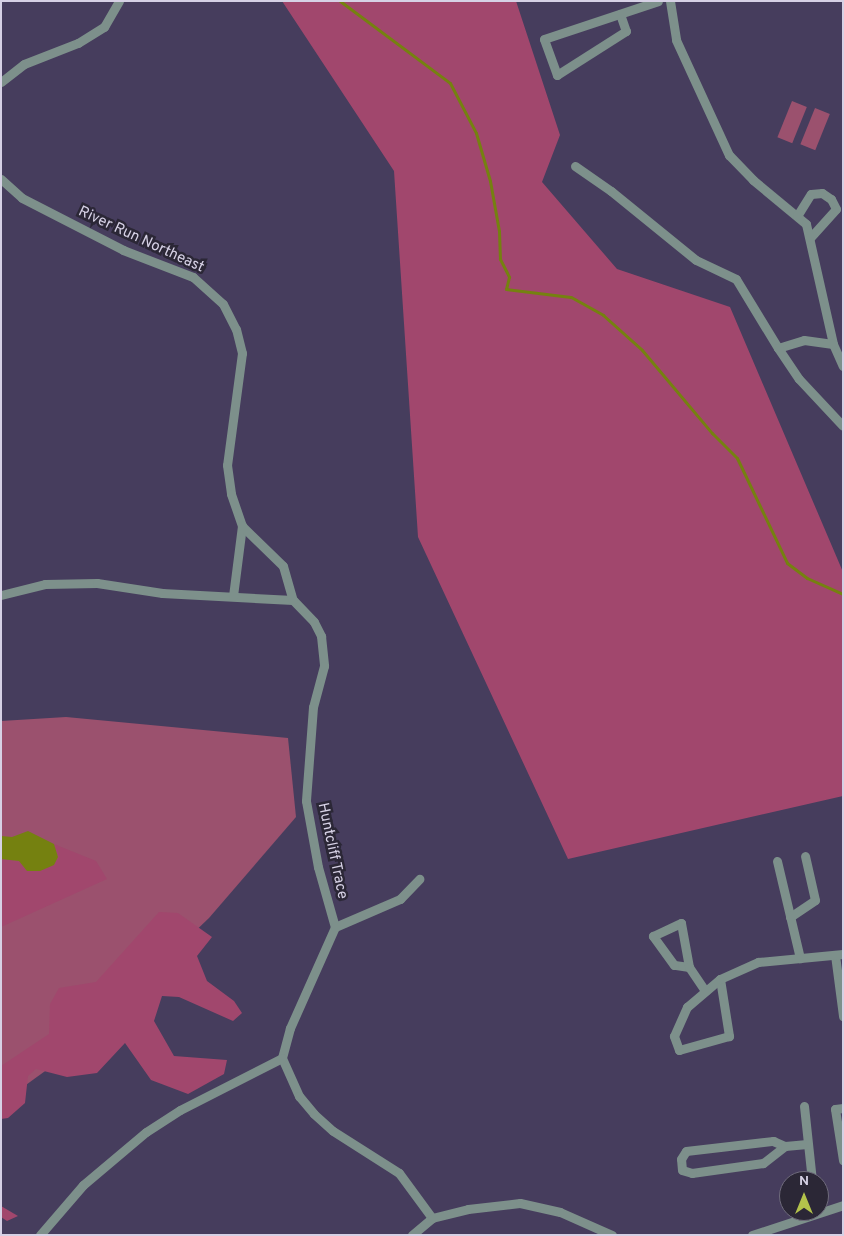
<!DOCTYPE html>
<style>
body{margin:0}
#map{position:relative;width:844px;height:1236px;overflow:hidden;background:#463d5d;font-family:Overpass,sans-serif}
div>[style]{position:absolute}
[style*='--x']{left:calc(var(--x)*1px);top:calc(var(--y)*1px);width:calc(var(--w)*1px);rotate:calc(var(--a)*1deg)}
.green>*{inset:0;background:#9b516e;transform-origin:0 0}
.forest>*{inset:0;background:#a1476d}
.water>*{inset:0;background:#758110}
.stream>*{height:3px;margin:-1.5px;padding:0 1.5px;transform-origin:1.5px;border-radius:1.5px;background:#758110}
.minor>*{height:9px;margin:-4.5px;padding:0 4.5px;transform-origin:4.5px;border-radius:4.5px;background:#7d908b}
span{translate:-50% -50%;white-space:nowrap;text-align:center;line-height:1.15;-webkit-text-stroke:5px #2b2736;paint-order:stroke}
.street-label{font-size:15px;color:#d6d1e5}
.frame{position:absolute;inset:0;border:2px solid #d6d1e5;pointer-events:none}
.north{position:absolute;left:779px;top:1171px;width:50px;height:50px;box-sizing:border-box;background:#2b2736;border:1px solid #6f6b7c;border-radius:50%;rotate:0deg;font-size:14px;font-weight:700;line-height:20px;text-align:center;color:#d6d1e5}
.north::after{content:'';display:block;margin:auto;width:18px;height:22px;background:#b3c24b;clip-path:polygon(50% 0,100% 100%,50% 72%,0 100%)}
</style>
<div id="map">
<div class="green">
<i style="left:792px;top:101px;width:16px;height:39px;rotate:22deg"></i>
<i style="left:815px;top:108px;width:16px;height:39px;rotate:22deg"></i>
<i style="clip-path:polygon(66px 717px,288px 738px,296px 817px,209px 918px,59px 1061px,1px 1103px,1px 721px)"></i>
</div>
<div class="forest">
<i style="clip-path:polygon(282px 1px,516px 1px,560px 135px,542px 182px,617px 269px,730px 307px,843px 572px,843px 796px,568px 859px,418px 537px,394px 171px)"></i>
<i style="clip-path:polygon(54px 844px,96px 861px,107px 879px,1px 927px,1px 859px,54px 865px,58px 857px)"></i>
<i style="clip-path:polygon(159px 912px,178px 913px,212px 937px,197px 956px,207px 981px,234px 1001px,242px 1013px,233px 1021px,179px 997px,162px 996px,154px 1021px,174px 1056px,227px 1060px,224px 1074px,188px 1094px,151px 1080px,125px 1043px,97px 1073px,67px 1077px,36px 1069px,28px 1076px,25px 1103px,8px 1118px,1px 1119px,1px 1066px,49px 1034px,50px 1004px,59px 988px,96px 982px)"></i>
<i style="clip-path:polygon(1px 1206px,18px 1216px,7px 1221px,1px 1217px)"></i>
</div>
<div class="water">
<i style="clip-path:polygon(28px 831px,54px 844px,58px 857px,54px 865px,40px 871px,27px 871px,19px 861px,1px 859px,1px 836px,12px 837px)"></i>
</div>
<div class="stream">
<i style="--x:340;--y:1;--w:137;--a:36.7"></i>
<i style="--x:450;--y:83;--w:56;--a:62.5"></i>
<i style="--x:476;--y:133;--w:50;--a:73.7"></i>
<i style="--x:490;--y:181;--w:51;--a:79.8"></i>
<i style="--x:499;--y:231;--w:28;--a:88"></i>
<i style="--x:500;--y:259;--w:20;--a:63"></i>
<i style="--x:509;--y:277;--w:12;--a:104"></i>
<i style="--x:506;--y:289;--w:65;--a:7"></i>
<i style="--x:571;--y:297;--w:37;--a:29"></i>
<i style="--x:603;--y:315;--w:52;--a:41.9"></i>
<i style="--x:642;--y:350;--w:109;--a:49.9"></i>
<i style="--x:712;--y:433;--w:35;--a:45"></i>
<i style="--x:737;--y:458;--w:116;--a:64.5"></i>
<i style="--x:787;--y:563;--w:25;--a:37"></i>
<i style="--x:807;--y:578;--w:39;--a:24"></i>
</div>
<div class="minor">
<i style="--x:670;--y:1;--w:39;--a:81"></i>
<i style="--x:676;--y:40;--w:127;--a:65.3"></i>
<i style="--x:729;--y:155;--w:35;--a:46"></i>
<i style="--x:753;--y:180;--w:69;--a:39.7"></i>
<i style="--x:806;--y:224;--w:123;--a:77.3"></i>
<i style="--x:833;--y:344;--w:24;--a:66"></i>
<i style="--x:620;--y:14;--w:18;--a:71"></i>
<i style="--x:626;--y:31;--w:82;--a:147.5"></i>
<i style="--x:557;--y:75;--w:38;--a:-110"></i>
<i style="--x:544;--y:39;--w:120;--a:-18.4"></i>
<i style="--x:1;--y:82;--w:29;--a:-38"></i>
<i style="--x:24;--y:64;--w:58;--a:-21.3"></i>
<i style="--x:78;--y:43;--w:31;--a:-32"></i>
<i style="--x:104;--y:27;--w:30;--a:-60"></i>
<i style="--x:575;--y:166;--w:44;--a:34.8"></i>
<i style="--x:611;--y:191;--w:109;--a:39.1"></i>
<i style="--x:696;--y:260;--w:44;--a:25.4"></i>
<i style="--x:736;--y:279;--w:81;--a:58.7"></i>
<i style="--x:778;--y:348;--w:27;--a:-17"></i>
<i style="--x:804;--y:340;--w:29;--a:8"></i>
<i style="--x:1;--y:179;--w:28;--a:42"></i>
<i style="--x:22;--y:198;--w:114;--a:27.2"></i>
<i style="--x:123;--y:250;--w:75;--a:21.1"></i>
<i style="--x:193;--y:277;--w:40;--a:42"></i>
<i style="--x:223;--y:304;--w:28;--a:63"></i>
<i style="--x:236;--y:329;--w:25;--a:76"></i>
<i style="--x:242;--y:353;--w:113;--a:97.6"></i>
<i style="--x:227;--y:465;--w:29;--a:82"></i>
<i style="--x:231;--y:494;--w:34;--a:71"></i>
<i style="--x:797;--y:216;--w:26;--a:-58"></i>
<i style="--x:811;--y:194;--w:11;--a:-5"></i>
<i style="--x:822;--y:193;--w:11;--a:34"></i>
<i style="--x:831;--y:199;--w:11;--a:63"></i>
<i style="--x:836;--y:209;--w:38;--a:132"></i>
<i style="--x:778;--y:348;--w:37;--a:56"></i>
<i style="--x:799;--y:379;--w:64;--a:46.9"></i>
<i style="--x:1;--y:595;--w:45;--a:-14"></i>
<i style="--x:45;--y:584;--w:52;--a:-1.1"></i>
<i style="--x:97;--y:583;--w:66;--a:8.7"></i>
<i style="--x:162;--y:593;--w:131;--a:3.1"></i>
<i style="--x:293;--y:600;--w:30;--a:46"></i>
<i style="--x:314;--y:622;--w:16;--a:63"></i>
<i style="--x:321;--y:636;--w:30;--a:84"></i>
<i style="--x:324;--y:666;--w:42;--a:105"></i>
<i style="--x:313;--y:707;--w:94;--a:94.3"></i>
<i style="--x:306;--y:801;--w:67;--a:79.7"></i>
<i style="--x:318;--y:867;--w:62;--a:74.2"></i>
<i style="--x:335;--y:927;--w:111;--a:114"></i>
<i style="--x:290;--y:1028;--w:31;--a:105"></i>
<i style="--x:282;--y:1058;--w:42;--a:65.9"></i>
<i style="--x:299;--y:1096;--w:23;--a:50"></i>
<i style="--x:314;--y:1114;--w:25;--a:42"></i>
<i style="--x:333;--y:1131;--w:78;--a:32.5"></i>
<i style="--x:399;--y:1173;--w:56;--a:53.7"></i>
<i style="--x:233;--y:596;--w:71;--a:-82.7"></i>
<i style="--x:242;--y:526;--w:57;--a:44.3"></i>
<i style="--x:283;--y:566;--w:35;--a:74"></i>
<i style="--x:777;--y:861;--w:100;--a:76.7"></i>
<i style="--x:790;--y:917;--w:30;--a:-34"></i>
<i style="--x:815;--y:900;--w:45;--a:-102.8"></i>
<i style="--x:335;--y:927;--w:71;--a:-23.3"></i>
<i style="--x:400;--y:899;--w:28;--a:-46"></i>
<i style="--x:835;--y:955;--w:62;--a:82.5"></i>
<i style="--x:689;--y:967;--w:15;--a:-172"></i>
<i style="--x:674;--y:965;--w:36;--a:-126"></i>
<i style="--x:653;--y:936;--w:31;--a:-25"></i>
<i style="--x:681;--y:923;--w:45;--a:79.7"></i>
<i style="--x:689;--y:967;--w:29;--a:56"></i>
<i style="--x:720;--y:979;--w:58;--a:81"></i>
<i style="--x:729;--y:1036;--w:52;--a:164.4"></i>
<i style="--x:679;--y:1050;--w:15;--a:-110"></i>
<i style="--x:674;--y:1036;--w:32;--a:-66"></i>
<i style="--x:687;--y:1007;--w:43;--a:-40.3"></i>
<i style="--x:720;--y:979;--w:42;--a:-24.1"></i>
<i style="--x:758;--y:962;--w:85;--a:-5.4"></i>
<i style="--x:804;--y:1106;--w:75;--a:83.9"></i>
<i style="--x:843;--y:1108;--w:8;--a:173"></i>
<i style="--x:835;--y:1109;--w:52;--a:81.1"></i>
<i style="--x:785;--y:1146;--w:28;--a:142"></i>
<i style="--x:763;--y:1163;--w:72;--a:172"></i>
<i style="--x:692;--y:1173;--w:10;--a:-163"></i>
<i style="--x:682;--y:1170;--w:11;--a:-95"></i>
<i style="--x:681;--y:1159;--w:9;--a:-58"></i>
<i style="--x:686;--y:1151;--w:88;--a:-6.6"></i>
<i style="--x:773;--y:1141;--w:13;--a:23"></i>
<i style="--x:785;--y:1146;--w:22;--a:-5"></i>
<i style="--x:40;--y:1235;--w:66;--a:-49.3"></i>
<i style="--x:83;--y:1185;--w:82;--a:-40.1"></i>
<i style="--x:146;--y:1132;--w:40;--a:-32.9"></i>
<i style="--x:180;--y:1110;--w:114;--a:-27"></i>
<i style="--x:412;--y:1235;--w:26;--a:-40"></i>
<i style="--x:432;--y:1218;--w:37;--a:-14"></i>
<i style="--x:468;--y:1209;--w:52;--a:-6.6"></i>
<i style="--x:520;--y:1203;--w:41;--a:12.7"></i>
<i style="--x:560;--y:1212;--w:57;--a:23.9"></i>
<i style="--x:752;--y:1235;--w:96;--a:-18.2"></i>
</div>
<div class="street-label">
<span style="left:141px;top:240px;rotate:25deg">River Run Northeast</span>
<span style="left:332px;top:851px;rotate:78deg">Huntcliff Trace</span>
</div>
<div class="frame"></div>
<div class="north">N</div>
</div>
